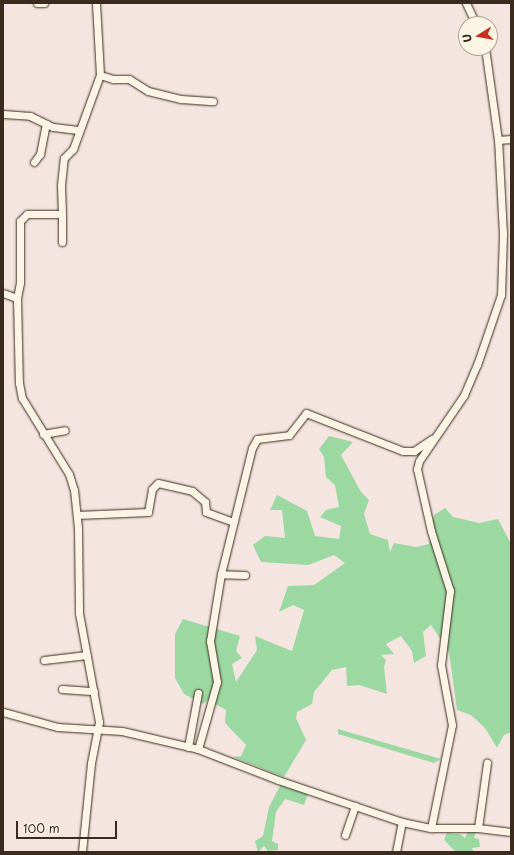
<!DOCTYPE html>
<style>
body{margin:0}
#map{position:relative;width:514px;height:855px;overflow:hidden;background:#f4e5e0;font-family:"Playpen Sans",sans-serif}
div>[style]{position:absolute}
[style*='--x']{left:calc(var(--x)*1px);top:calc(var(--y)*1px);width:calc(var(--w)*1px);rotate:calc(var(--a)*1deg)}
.green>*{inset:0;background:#9cd9a2}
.roads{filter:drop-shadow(0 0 1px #3b2a1e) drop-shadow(0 0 1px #3b2a1e)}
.street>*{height:7px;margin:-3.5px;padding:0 3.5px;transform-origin:3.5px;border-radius:3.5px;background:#fcf5e5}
span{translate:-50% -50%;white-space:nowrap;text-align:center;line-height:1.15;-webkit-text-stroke:3px #fcf5e5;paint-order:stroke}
.frame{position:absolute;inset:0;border:4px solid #3b2a1e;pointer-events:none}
.north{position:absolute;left:458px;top:16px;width:40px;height:40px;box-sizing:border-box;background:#fcf5e5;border:1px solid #afa495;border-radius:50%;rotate:259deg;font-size:11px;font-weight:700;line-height:16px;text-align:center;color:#3b2a1e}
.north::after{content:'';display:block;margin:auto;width:14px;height:18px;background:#c8321e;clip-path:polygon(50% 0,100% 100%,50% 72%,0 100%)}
.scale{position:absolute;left:16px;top:821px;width:101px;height:18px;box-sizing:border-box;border:2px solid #3b2a1e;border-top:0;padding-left:5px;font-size:12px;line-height:14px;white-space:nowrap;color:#3b2a1e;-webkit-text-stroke:3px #fcf5e5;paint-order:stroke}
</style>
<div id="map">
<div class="green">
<i style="clip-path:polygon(329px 436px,353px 442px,341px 455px,361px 492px,369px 500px,364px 514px,370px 534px,388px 540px,390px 552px,394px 543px,416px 547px,429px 544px,434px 515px,445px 508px,453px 517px,479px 523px,498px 519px,510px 542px,511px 732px,504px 735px,497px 748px,485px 728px,471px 715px,457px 710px,449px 652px,431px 625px,423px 632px,426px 656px,414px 663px,412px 651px,401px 636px,386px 644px,394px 654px,381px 655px,386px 660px,384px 667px,387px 694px,359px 685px,347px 686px,346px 667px,332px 670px,314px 692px,312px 704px,297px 712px,296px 718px,306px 740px,284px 777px,233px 757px,241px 756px,246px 745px,225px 723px,226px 710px,208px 700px,203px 704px,184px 694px,175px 678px,175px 634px,183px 619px,240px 636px,236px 651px,242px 658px,232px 664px,236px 682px,257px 650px,255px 636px,292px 651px,304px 610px,293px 605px,279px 612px,288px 586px,314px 585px,345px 563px,334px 555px,308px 565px,261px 562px,253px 545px,265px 536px,285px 538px,282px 510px,270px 510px,277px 495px,307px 511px,315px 536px,339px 539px,341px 526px,320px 517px,326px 510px,339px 507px,335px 485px,326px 477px,324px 457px,319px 449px)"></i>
<i style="clip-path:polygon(338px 729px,441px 759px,434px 763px,338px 734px)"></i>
<i style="clip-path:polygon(281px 784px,308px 794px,304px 805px,285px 799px,276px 812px,272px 841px,278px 844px,278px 850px,268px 851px,264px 846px,258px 852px,255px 841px,263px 836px,269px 807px)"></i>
<i style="clip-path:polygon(468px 831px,476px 832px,474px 838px,479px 839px,480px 847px,472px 848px,474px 852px,456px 852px,444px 840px,447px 833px,460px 834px,465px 838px)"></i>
</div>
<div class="roads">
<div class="street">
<i style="--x:37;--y:3;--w:7;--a:0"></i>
<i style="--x:466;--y:3;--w:23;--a:65"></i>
<i style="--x:100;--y:75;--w:14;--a:17"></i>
<i style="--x:113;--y:79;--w:16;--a:0"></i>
<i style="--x:129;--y:79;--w:22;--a:32"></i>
<i style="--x:148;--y:91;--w:34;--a:14"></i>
<i style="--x:181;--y:99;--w:32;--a:4"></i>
<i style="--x:3;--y:114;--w:27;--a:4"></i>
<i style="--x:30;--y:116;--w:25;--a:26"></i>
<i style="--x:53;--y:127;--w:25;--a:7"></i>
<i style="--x:498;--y:140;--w:13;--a:-4"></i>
<i style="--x:34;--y:162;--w:10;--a:-53"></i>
<i style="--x:40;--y:154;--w:31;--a:-79"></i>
<i style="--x:62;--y:214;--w:28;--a:90"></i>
<i style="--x:3;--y:293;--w:15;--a:20"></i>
<i style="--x:17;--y:298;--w:85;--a:88.7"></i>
<i style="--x:19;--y:383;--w:15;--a:79"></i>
<i style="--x:22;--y:398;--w:89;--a:58.3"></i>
<i style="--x:69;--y:474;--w:17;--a:73"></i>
<i style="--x:74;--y:490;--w:38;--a:84"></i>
<i style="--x:78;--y:528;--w:85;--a:89.3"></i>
<i style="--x:79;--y:613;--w:111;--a:79.6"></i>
<i style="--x:99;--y:722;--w:42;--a:101"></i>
<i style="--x:91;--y:763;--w:89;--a:95.8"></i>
<i style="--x:17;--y:298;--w:15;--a:-79"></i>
<i style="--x:20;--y:283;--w:62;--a:-90"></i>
<i style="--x:20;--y:221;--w:10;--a:-45"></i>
<i style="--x:27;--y:214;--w:35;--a:0"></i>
<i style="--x:62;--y:214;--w:29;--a:-92"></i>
<i style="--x:61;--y:185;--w:27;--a:-84"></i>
<i style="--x:64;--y:158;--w:13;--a:-45"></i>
<i style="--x:73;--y:149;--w:79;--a:-70"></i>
<i style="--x:100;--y:75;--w:72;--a:-93.2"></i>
<i style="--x:43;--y:434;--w:22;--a:-10"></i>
<i style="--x:77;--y:515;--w:71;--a:-2.4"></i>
<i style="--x:148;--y:512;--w:23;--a:-80"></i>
<i style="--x:152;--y:489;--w:8;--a:-45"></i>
<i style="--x:158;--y:483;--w:35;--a:13"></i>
<i style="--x:192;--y:491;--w:17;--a:40"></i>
<i style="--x:205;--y:502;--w:10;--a:84"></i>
<i style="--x:206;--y:512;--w:29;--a:20"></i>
<i style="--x:245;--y:575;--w:24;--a:-178"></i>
<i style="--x:221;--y:574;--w:130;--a:-76.2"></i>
<i style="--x:252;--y:448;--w:10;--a:-61"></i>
<i style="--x:257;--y:439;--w:32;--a:-7"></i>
<i style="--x:289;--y:435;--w:28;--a:-52"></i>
<i style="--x:306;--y:413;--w:104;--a:21.4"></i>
<i style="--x:403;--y:451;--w:11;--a:0"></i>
<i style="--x:414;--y:451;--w:22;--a:-34"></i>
<i style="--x:44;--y:660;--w:43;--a:-6.6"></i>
<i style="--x:62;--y:689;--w:32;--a:4"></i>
<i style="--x:3;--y:712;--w:57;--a:15.3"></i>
<i style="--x:58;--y:727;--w:64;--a:3.6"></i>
<i style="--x:122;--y:731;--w:78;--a:13.3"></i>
<i style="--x:198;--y:749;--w:86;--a:21.2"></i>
<i style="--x:278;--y:780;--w:131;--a:18.7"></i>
<i style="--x:402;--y:822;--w:30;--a:12"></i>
<i style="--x:431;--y:828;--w:47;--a:0"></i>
<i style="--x:478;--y:828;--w:33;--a:7"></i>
<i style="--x:188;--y:747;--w:55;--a:-79.5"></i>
<i style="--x:198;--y:749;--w:70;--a:-74.2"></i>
<i style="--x:217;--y:682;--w:42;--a:-99.7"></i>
<i style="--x:210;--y:641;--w:68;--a:-80.7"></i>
<i style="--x:431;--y:828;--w:105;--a:-78.5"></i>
<i style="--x:452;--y:725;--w:61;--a:-100.4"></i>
<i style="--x:441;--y:665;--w:75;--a:-83.1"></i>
<i style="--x:450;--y:591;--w:63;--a:-107.6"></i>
<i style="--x:431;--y:531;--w:64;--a:-102.7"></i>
<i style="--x:417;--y:469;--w:8;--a:-76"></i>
<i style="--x:419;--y:461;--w:80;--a:-55.7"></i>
<i style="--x:464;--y:395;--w:33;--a:-67"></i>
<i style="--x:477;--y:365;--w:74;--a:-71.1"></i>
<i style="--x:501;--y:295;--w:61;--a:-88.1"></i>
<i style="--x:503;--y:234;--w:94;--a:-93"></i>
<i style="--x:498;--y:140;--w:93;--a:-98"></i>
<i style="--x:478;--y:828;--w:66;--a:-82.1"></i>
<i style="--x:345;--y:835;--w:31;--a:-71"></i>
<i style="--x:396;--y:852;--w:31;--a:-79"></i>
</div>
</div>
<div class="frame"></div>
<div class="north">U</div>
<div class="scale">100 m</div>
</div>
